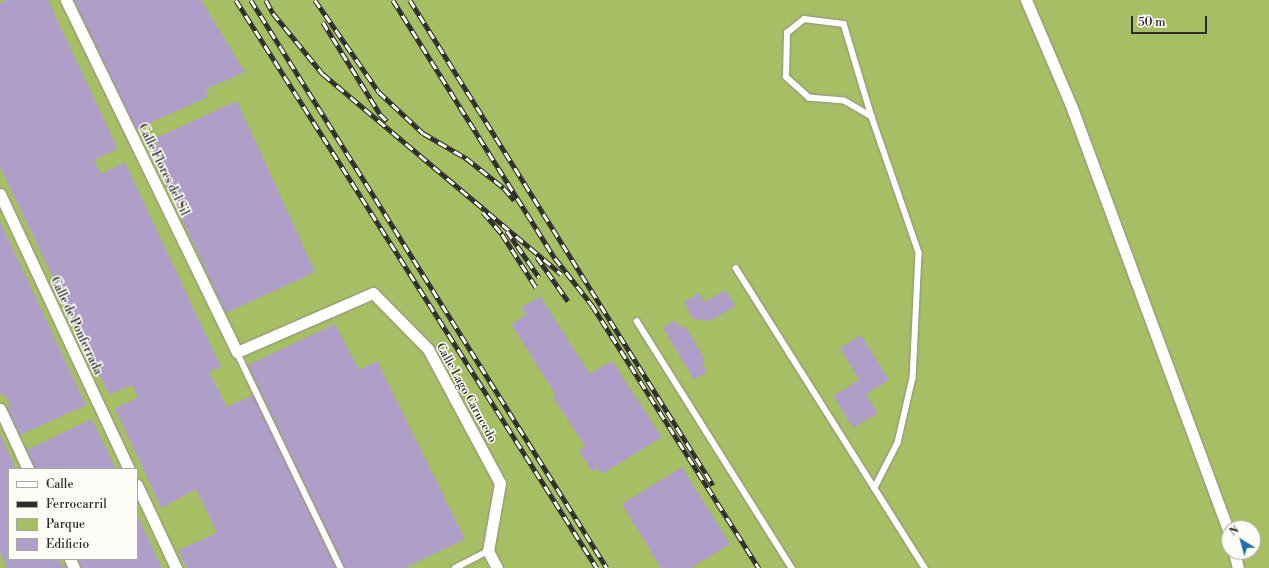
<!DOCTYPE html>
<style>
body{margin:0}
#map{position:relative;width:1269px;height:568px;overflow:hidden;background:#f9ecdb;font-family:"Libre Bodoni",serif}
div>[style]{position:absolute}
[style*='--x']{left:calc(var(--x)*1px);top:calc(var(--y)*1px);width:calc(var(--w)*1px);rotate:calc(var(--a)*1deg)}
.green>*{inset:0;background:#a7bf64}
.building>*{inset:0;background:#ae9ec8}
.roads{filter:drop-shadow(0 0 1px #928c83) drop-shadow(0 0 1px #928c83)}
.lane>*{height:5.5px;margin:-2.75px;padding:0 2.75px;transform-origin:2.75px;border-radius:2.75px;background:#fff}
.street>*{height:11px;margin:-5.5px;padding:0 5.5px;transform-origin:5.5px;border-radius:5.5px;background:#fff}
.rail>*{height:4.5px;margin-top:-2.25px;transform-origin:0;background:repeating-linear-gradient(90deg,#fdfcf7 0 9px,#2b2b2b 0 18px);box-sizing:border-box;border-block:1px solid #2b2b2b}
span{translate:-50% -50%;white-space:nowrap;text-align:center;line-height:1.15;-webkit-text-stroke:3px #fdfcf7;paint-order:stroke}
.street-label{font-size:12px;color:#2b2b2b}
.legend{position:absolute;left:8px;top:468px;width:130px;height:92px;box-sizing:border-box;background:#fdfcf7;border:1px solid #a9a8a5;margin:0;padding:5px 7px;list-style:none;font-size:12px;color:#2b2b2b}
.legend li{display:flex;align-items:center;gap:8px;height:20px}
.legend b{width:20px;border:1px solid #a9a8a5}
.north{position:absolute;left:1221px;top:520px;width:40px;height:40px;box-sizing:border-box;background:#fdfcf7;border:1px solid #a9a8a5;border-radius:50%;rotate:323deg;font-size:11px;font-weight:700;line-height:16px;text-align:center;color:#2b2b2b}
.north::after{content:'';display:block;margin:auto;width:14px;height:18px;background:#1f6fb2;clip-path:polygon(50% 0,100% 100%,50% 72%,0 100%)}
.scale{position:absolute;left:1131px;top:16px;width:76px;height:18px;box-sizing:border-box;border:2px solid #2b2b2b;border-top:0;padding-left:5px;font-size:12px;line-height:14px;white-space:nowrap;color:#2b2b2b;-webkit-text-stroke:3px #fdfcf7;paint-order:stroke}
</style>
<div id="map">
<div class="green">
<i style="clip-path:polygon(evenodd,0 0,1269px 0,1269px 568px,0 568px,0 0,9px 469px,137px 469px,137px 559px,9px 559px,9px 469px,0 0,1229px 528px,1253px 528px,1253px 552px,1229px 552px,1229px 528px)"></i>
</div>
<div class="building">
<i style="clip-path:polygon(7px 0,48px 0,118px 149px,94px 160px,101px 174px,125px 162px,221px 367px,209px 372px,227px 407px,253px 395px,336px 568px,187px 568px,178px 550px,217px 533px,196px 489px,161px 508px,115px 408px,138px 398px,132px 385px,109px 395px,0 167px,0 3px)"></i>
<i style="clip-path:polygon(74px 0,201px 0,245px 72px,206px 89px,208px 97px,136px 129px)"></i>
<i style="clip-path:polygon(237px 101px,315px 272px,226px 313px,150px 150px,157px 147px,154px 139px)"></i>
<i style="clip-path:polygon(0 221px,86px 405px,20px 435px,8px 409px,10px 407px,8px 401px,3px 393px,0 395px)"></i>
<i style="clip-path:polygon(725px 290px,736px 306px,708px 322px,705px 320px,693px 319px,684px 302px,699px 293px,705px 302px)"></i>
<i style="clip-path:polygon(540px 296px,590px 374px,612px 361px,662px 437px,602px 474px,598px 468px,592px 471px,579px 451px,585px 446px,553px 397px,556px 395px,511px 324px,526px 315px,521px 308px)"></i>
<i style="clip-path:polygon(675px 320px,679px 327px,683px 325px,691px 335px,705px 361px,702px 363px,707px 372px,694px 380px,663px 328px)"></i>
<i style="clip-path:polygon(335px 324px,359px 370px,377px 361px,465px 539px,405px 568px,345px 568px,248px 365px)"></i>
<i style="clip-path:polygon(861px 335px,889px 380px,866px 394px,878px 413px,853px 428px,833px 396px,859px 380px,840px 348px)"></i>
<i style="clip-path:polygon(92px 419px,116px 469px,35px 469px,27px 450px)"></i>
<i style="clip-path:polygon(0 434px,16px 469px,9px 469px,9px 559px,58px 559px,62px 566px,65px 565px,66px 568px,7px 568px,0 552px)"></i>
<i style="clip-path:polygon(682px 467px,730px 544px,691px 568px,661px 568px,622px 504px)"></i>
<i style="clip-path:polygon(137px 514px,162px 568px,81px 568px,78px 559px,137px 559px)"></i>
</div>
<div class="roads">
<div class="lane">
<i style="--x:872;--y:117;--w:32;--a:-150"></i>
<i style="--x:844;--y:101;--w:35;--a:-175"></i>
<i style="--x:809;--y:98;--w:31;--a:-138"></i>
<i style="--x:786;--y:77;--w:44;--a:-88.7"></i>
<i style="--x:787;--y:33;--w:22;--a:-39"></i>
<i style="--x:804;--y:19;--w:40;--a:7.1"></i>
<i style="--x:844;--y:24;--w:97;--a:73.2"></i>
<i style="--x:872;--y:117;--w:144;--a:70.9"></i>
<i style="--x:919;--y:253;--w:125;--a:92.7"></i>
<i style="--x:913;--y:378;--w:67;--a:103"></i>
<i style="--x:898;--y:443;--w:51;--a:117.1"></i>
<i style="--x:736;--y:268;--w:355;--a:57.8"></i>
<i style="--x:637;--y:321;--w:292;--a:57.9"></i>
<i style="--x:237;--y:352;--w:240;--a:64.3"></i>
<i style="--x:455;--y:568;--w:37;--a:-27"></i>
</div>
<div class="street">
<i style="--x:66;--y:0;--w:391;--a:64.1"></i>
<i style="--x:237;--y:352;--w:148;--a:-23.5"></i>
<i style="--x:373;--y:293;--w:78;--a:45.5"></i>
<i style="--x:428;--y:349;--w:152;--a:61.8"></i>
<i style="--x:500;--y:483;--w:69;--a:100"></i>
<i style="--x:488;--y:551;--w:19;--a:62"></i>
<i style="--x:1026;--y:0;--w:117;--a:66.9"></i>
<i style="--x:1072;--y:108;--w:453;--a:69.7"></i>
<i style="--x:0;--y:194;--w:304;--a:64.9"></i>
<i style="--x:0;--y:409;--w:66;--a:65"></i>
<i style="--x:137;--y:485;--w:92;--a:64.8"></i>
<i style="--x:1234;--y:552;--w:16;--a:76"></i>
<i style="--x:70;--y:559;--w:10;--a:66"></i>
</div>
</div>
<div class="rail">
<i style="--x:236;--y:0;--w:673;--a:57.56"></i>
<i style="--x:251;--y:0;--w:670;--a:57.92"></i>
<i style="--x:266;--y:0;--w:15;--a:62"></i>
<i style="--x:273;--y:13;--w:79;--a:50.7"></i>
<i style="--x:323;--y:74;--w:311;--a:40"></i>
<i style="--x:315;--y:0;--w:112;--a:55.2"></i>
<i style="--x:379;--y:92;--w:60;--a:43"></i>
<i style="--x:423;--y:133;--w:50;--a:30.2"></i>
<i style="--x:466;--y:158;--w:48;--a:38.3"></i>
<i style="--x:504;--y:188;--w:16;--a:50"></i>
<i style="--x:393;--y:0;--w:305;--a:57.9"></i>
<i style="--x:555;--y:258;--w:60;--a:51.8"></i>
<i style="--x:592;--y:305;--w:312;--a:57.6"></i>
<i style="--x:410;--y:0;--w:572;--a:58.01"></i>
<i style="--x:323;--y:22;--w:108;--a:58.2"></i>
<i style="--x:380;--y:114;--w:10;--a:45"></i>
<i style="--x:483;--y:212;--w:29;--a:49"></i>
<i style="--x:502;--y:234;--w:63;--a:57.3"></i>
<i style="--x:507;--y:231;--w:56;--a:55.2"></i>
<i style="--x:537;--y:257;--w:54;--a:54.8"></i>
</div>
<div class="street-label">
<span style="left:163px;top:170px;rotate:64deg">Calle Flores del Sil</span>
<span style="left:76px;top:326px;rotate:65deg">Calle de Ponferrada</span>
<span style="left:466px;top:393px;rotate:61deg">Calle Lago Carucedo</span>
</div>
<ul class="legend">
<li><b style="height:5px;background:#fff"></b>Calle</li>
<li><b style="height:5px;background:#2b2b2b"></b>Ferrocarril</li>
<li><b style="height:11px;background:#a7bf64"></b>Parque</li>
<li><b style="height:11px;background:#ae9ec8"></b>Edificio</li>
</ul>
<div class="north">N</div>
<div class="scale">50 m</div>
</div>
